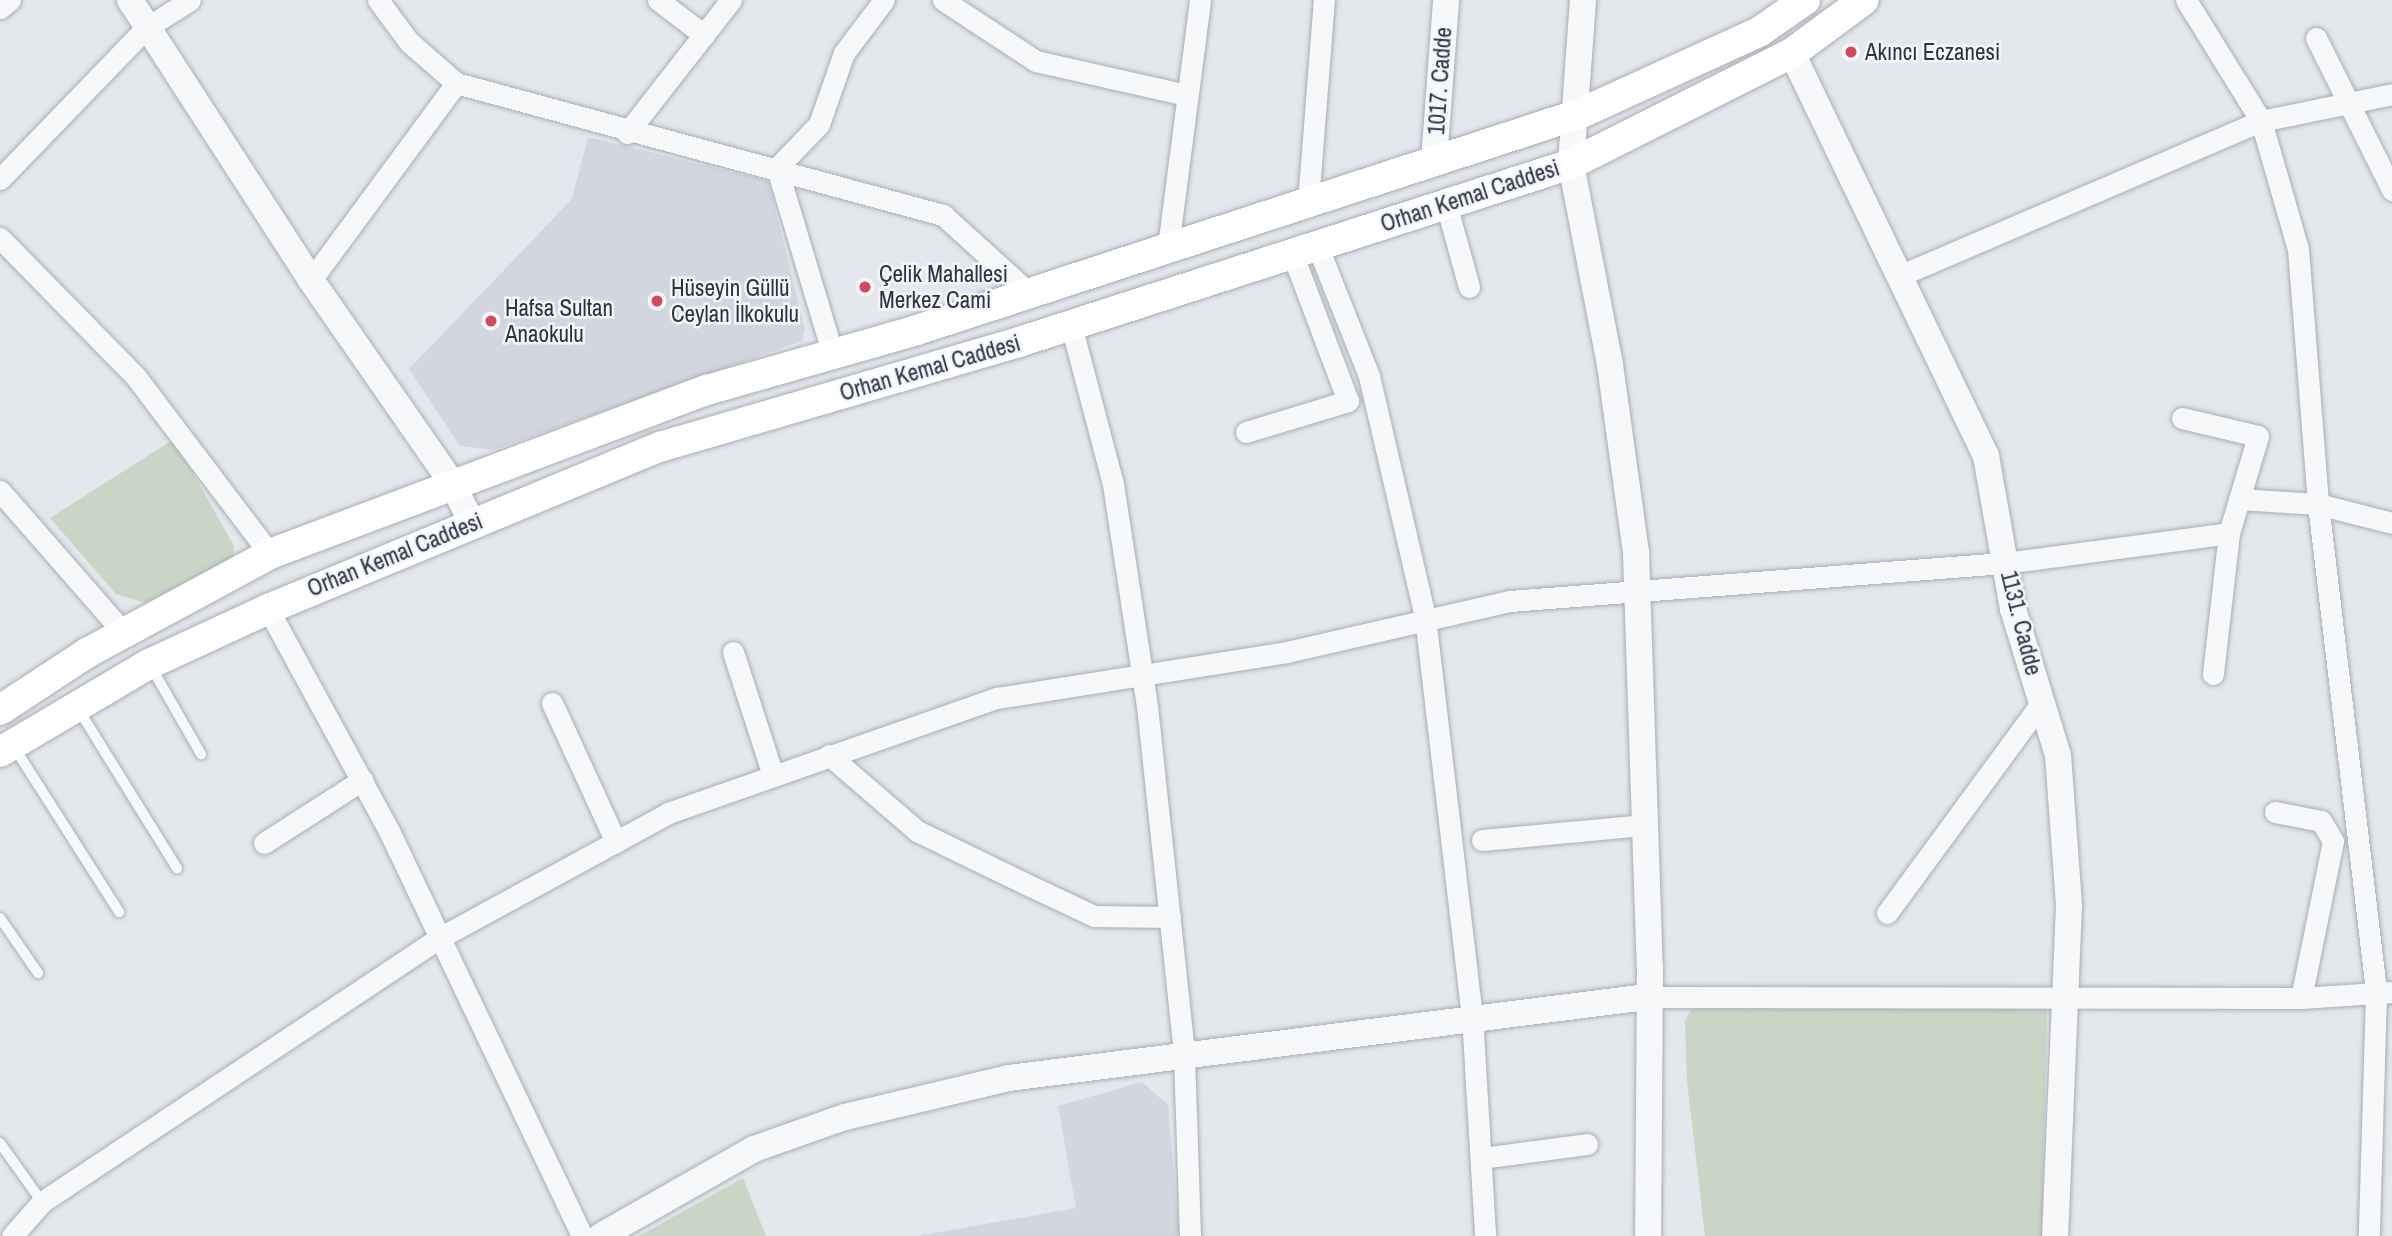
<!DOCTYPE html>
<meta charset="utf-8">
<style>
body{margin:0}
#map{position:relative;width:2392px;height:1236px;overflow:hidden;background:#e4e7ec;font-family:"Archivo Narrow",sans-serif}
div>[style]{position:absolute}
[style*='--x']{left:calc(var(--x)*1px);top:calc(var(--y)*1px);width:calc(var(--w)*1px);rotate:calc(var(--a)*1deg)}
.built>*{inset:0;background:#d2d6de}
.green>*{inset:0;background:#c9d6c5}
.roads{filter:drop-shadow(0 0 2px #a9aeb7) drop-shadow(0 0 2px #a9aeb7)}
.service>*{height:10px;margin:-5px;padding:0 5px;transform-origin:5px;border-radius:5px;background:#f7f8fa}
.minor>*{height:21px;margin:-10.5px;padding:0 10.5px;transform-origin:10.5px;border-radius:10.5px;background:#f7f8fa}
.tertiary>*{height:26px;margin:-13px;padding:0 13px;transform-origin:13px;border-radius:13px;background:#f7f8fa}
.secondary>*{height:30px;margin:-15px;padding:0 15px;transform-origin:15px;border-radius:15px;background:#fff}
.dots>*{width:19px;height:19px;translate:-50% -50%;box-sizing:border-box;border:4px solid #f4f6f9;border-radius:50%}
span{translate:-50% -50%;white-space:nowrap;text-align:center;line-height:1.15;-webkit-text-stroke:5px #f4f6f9;paint-order:stroke}
.poi-label{font-size:23px;color:#2b3445}
.left{translate:0 -50%;text-align:left}
.street-label{font-size:23px;color:#2b3445}
</style>
<div id="map">
<div class="built">
<i style="clip-path:polygon(588px 137px,768px 181px,805px 329px,802px 341px,493px 450px,460px 446px,409px 369px,572px 199px)"></i>
<i style="clip-path:polygon(1142px 1082px,1168px 1105px,1179px 1236px,918px 1236px,1076px 1208px,1058px 1106px)"></i>
</div>
<div class="green">
<i style="clip-path:polygon(174px 439px,234px 546px,233px 560px,146px 603px,116px 594px,50px 518px)"></i>
<i style="clip-path:polygon(2033px 1003px,2047px 1010px,2042px 1236px,1705px 1236px,1687px 1081px,1685px 1022px,1693px 1004px)"></i>
<i style="clip-path:polygon(743px 1178px,766px 1236px,639px 1236px)"></i>
</div>
<div class="roads">
<div class="service">
<i style="--x:150;--y:665;--w:103;--a:60.2"></i>
<i style="--x:77;--y:707;--w:190;--a:58.2"></i>
<i style="--x:14;--y:747;--w:196;--a:57.5"></i>
<i style="--x:0;--y:918;--w:67;--a:55.4"></i>
<i style="--x:0;--y:1143;--w:72;--a:54.6"></i>
</div>
<div class="minor">
<i style="--x:378;--y:0;--w:52;--a:53.6"></i>
<i style="--x:409;--y:42;--w:62;--a:41.1"></i>
<i style="--x:456;--y:83;--w:505;--a:15.17"></i>
<i style="--x:943;--y:215;--w:116;--a:42.2"></i>
<i style="--x:658;--y:0;--w:58;--a:37.3"></i>
<i style="--x:943;--y:0;--w:111;--a:33.3"></i>
<i style="--x:1036;--y:61;--w:155;--a:12.7"></i>
<i style="--x:2186;--y:0;--w:142;--a:58.2"></i>
<i style="--x:2261;--y:121;--w:133;--a:73.9"></i>
<i style="--x:2298;--y:249;--w:256;--a:85.5"></i>
<i style="--x:2318;--y:504;--w:492;--a:83.2"></i>
<i style="--x:2376;--y:993;--w:243;--a:91.7"></i>
<i style="--x:0;--y:8;--w:13;--a:-39"></i>
<i style="--x:2316;--y:38;--w:170;--a:63.4"></i>
<i style="--x:627;--y:133;--w:169;--a:-52"></i>
<i style="--x:0;--y:179;--w:210;--a:-46"></i>
<i style="--x:146;--y:28;--w:52;--a:-32.5"></i>
<i style="--x:1308;--y:202;--w:203;--a:-85.5"></i>
<i style="--x:1446;--y:204;--w:86;--a:74.5"></i>
<i style="--x:0;--y:238;--w:194;--a:45.6"></i>
<i style="--x:136;--y:377;--w:222;--a:52.9"></i>
<i style="--x:1317;--y:245;--w:141;--a:68.3"></i>
<i style="--x:1369;--y:376;--w:247;--a:76.9"></i>
<i style="--x:1425;--y:617;--w:401;--a:83.3"></i>
<i style="--x:1472;--y:1015;--w:221;--a:86.6"></i>
<i style="--x:1168;--y:247;--w:249;--a:-82.6"></i>
<i style="--x:1899;--y:276;--w:394;--a:-23.2"></i>
<i style="--x:2261;--y:121;--w:134;--a:-11.6"></i>
<i style="--x:311;--y:280;--w:245;--a:-53.6"></i>
<i style="--x:1071;--y:325;--w:164;--a:75.2"></i>
<i style="--x:1113;--y:484;--w:225;--a:81.3"></i>
<i style="--x:1147;--y:706;--w:351;--a:83.9"></i>
<i style="--x:1184;--y:1055;--w:181;--a:88.1"></i>
<i style="--x:833;--y:355;--w:195;--a:-106.7"></i>
<i style="--x:777;--y:168;--w:61;--a:-46.3"></i>
<i style="--x:819;--y:124;--w:75;--a:-70.6"></i>
<i style="--x:844;--y:53;--w:66;--a:-53"></i>
<i style="--x:2182;--y:418;--w:78;--a:13.3"></i>
<i style="--x:2258;--y:436;--w:101;--a:106.6"></i>
<i style="--x:2229;--y:533;--w:142;--a:96.5"></i>
<i style="--x:1246;--y:432;--w:107;--a:-16.9"></i>
<i style="--x:1348;--y:401;--w:158;--a:-110.7"></i>
<i style="--x:0;--y:491;--w:189;--a:48.9"></i>
<i style="--x:2239;--y:499;--w:79;--a:3.6"></i>
<i style="--x:2318;--y:504;--w:76;--a:14.4"></i>
<i style="--x:268;--y:609;--w:253;--a:61.4"></i>
<i style="--x:389;--y:831;--w:449;--a:64.5"></i>
<i style="--x:733;--y:652;--w:129;--a:72"></i>
<i style="--x:552;--y:703;--w:153;--a:65.3"></i>
<i style="--x:829;--y:755;--w:116;--a:40.8"></i>
<i style="--x:917;--y:831;--w:119;--a:25.9"></i>
<i style="--x:1024;--y:883;--w:77;--a:25.2"></i>
<i style="--x:1094;--y:916;--w:76;--a:0.8"></i>
<i style="--x:2275;--y:812;--w:47;--a:11.1"></i>
<i style="--x:2321;--y:821;--w:23;--a:59"></i>
<i style="--x:2333;--y:841;--w:160;--a:101.5"></i>
<i style="--x:1482;--y:840;--w:164;--a:-5.3"></i>
<i style="--x:264;--y:843;--w:117;--a:-32.7"></i>
<i style="--x:1887;--y:913;--w:262;--a:-53.7"></i>
<i style="--x:1647;--y:997;--w:654;--a:0.09"></i>
<i style="--x:2301;--y:998;--w:91;--a:-3.8"></i>
<i style="--x:1482;--y:1158;--w:106;--a:-7.6"></i>
<i style="--x:12;--y:1236;--w:45;--a:-48.6"></i>
<i style="--x:42;--y:1202;--w:479;--a:-33.6"></i>
<i style="--x:441;--y:937;--w:259;--a:-28.6"></i>
<i style="--x:668;--y:813;--w:349;--a:-19.3"></i>
<i style="--x:997;--y:698;--w:294;--a:-9"></i>
<i style="--x:1287;--y:652;--w:229;--a:-12.9"></i>
<i style="--x:1510;--y:601;--w:496;--a:-4.4"></i>
<i style="--x:2005;--y:563;--w:226;--a:-7.6"></i>
</div>
<div class="tertiary">
<i style="--x:130;--y:0;--w:333;--a:57.1"></i>
<i style="--x:311;--y:280;--w:247;--a:55.2"></i>
<i style="--x:452;--y:483;--w:45;--a:63.4"></i>
<i style="--x:1583;--y:0;--w:164;--a:94.2"></i>
<i style="--x:1571;--y:164;--w:205;--a:79"></i>
<i style="--x:1610;--y:365;--w:190;--a:82.1"></i>
<i style="--x:1636;--y:553;--w:414;--a:88.1"></i>
<i style="--x:1650;--y:967;--w:269;--a:90.4"></i>
<i style="--x:1792;--y:53;--w:447;--a:64.3"></i>
<i style="--x:1986;--y:456;--w:155;--a:80"></i>
<i style="--x:2013;--y:609;--w:153;--a:72.9"></i>
<i style="--x:2058;--y:755;--w:150;--a:85.8"></i>
<i style="--x:2069;--y:905;--w:331;--a:92.4"></i>
<i style="--x:1434;--y:161;--w:161;--a:-85.7"></i>
<i style="--x:601;--y:1236;--w:176;--a:-29.6"></i>
<i style="--x:754;--y:1149;--w:96;--a:-19.4"></i>
<i style="--x:845;--y:1117;--w:169;--a:-13.4"></i>
<i style="--x:1009;--y:1078;--w:643;--a:-7.24"></i>
</div>
<div class="secondary">
<i style="--x:0;--y:710;--w:104;--a:-33.2"></i>
<i style="--x:87;--y:653;--w:208;--a:-28.4"></i>
<i style="--x:270;--y:554;--w:467;--a:-20.6"></i>
<i style="--x:707;--y:390;--w:218;--a:-15.9"></i>
<i style="--x:917;--y:330;--w:696;--a:-18.07"></i>
<i style="--x:1579;--y:114;--w:198;--a:-24.5"></i>
<i style="--x:1759;--y:32;--w:56;--a:-34.8"></i>
<i style="--x:0;--y:752;--w:173;--a:-30.6"></i>
<i style="--x:149;--y:664;--w:131;--a:-24.8"></i>
<i style="--x:268;--y:609;--w:424;--a:-22.5"></i>
<i style="--x:660;--y:447;--w:374;--a:-16.3"></i>
<i style="--x:1019;--y:342;--w:580;--a:-17.87"></i>
<i style="--x:1571;--y:164;--w:247;--a:-26.7"></i>
<i style="--x:1792;--y:53;--w:89;--a:-36.4"></i>
</div>
</div>
<div class="dots">
<i style="left:1851px;top:52px;background:#d1495b"></i>
<i style="left:865px;top:287px;background:#d1495b"></i>
<i style="left:657px;top:301px;background:#d1495b"></i>
<i style="left:491px;top:321px;background:#d1495b"></i>
</div>
<div class="poi-label">
<span class="left" style="left:1865px;top:52px">Akıncı Eczanesi</span>
<span class="left" style="left:879px;top:287px">Çelik Mahallesi<br>Merkez Cami</span>
<span class="left" style="left:671px;top:301px">Hüseyin Güllü<br>Ceylan İlkokulu</span>
<span class="left" style="left:505px;top:321px">Hafsa Sultan<br>Anaokulu</span>
</div>
<div class="street-label">
<span style="left:1440px;top:81px;rotate:-86deg">1017. Cadde</span>
<span style="left:1470px;top:196px;rotate:-18deg">Orhan Kemal Caddesi</span>
<span style="left:930px;top:368px;rotate:-16deg">Orhan Kemal Caddesi</span>
<span style="left:395px;top:555px;rotate:-22deg">Orhan Kemal Caddesi</span>
<span style="left:2021px;top:623px;rotate:76deg">1131. Cadde</span>
</div>
</div>
